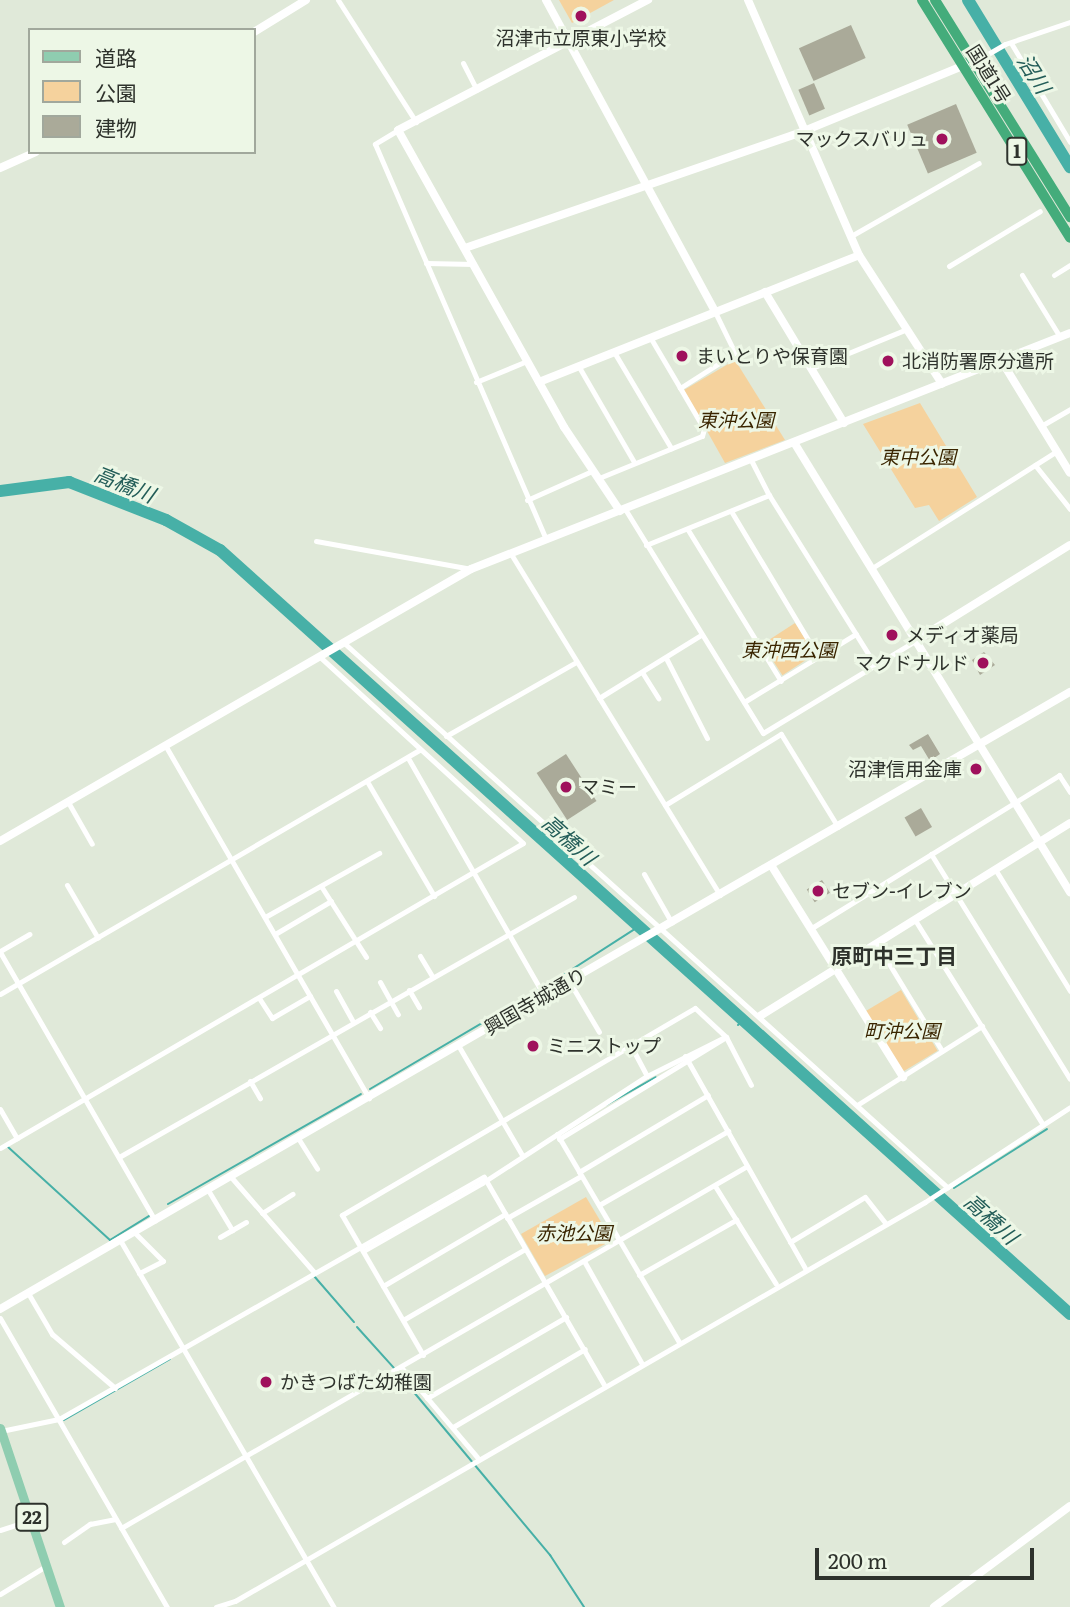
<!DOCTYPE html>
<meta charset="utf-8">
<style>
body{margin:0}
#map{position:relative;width:1070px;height:1607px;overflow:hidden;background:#e0e9d9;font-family:Literata,"Noto Sans JP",serif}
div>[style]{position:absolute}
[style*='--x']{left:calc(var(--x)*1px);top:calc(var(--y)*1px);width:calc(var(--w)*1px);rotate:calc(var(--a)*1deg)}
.green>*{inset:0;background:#f5d29d;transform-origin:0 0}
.stream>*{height:2px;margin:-1px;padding:0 1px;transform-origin:1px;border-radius:1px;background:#47b0a7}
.river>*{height:12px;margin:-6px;padding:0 6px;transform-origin:6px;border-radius:6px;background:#47b0a7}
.building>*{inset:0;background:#aa9;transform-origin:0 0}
.street>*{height:5px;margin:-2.5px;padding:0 2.5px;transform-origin:2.5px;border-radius:2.5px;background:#fff}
.secondary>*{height:8px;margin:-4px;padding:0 4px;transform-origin:4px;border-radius:4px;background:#fff}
.primary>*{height:9px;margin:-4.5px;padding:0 4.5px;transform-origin:4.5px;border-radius:4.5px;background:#8fcdb0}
.highway>*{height:10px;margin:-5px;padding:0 5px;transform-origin:5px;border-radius:5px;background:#44ac7b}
.dots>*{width:19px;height:19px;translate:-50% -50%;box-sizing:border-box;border:4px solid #edf7e6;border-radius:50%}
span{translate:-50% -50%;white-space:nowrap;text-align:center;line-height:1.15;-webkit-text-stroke:6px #edf7e6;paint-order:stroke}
.shield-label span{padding:2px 5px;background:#edf7e6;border:2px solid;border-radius:5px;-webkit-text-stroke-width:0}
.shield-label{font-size:18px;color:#2e322c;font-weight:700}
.poi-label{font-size:19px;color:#2e322c}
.right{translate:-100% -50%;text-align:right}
.left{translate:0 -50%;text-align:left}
.street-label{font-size:19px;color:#2e322c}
.park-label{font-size:19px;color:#3a2500;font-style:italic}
.water-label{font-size:21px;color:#235d58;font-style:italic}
.neighbourhood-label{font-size:21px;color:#2e322c;font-weight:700}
.legend{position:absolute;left:28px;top:28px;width:228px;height:126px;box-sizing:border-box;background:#edf7e6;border:2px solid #a1a89c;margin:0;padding:9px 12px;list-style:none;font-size:21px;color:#2e322c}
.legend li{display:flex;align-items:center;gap:14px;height:35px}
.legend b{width:35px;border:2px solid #a1a89c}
.scale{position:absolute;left:815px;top:1548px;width:219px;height:32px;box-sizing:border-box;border:4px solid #2e322c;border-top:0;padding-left:9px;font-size:21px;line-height:24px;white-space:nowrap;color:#2e322c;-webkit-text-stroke:5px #edf7e6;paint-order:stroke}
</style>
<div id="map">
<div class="green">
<i style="clip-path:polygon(559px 0,614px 0,572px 23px)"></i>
<i style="clip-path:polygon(735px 360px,785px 440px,725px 463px,684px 390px)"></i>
<i style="clip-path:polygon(920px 403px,977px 497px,939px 521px,929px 505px,915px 508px,863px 424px)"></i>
<i style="left:795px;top:623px;width:37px;height:39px;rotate:57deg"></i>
<i style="left:901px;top:990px;width:71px;height:41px;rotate:59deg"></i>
<i style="clip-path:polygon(586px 1197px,610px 1237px,607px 1243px,545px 1276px,521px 1234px)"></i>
</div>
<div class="stream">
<i style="--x:543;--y:988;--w:113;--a:-32.7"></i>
<i style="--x:738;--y:1025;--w:8;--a:-45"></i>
<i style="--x:370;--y:1089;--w:195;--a:-30.5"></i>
<i style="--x:606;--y:1105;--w:57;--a:-29.2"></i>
<i style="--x:8;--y:1147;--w:138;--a:42.4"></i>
<i style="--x:110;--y:1240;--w:46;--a:-31.6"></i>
<i style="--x:954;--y:1188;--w:110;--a:-32.4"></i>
<i style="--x:168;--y:1204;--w:222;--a:-29.7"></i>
<i style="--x:314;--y:1276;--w:61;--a:49"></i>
<i style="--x:357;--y:1327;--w:55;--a:47.9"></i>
<i style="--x:397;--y:1372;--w:239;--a:50.1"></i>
<i style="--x:550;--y:1555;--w:62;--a:56.8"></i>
<i style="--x:64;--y:1420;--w:122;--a:-29.9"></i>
</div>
<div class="river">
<i style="--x:968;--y:0;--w:196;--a:58.6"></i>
<i style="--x:0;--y:491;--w:70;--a:-7.4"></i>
<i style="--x:69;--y:482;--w:104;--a:21.4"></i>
<i style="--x:166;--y:520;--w:62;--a:29.1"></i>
<i style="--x:220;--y:550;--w:1143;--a:41.95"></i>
</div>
<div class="building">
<i style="left:851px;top:25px;width:36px;height:57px;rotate:66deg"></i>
<i style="left:814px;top:83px;width:28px;height:17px;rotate:67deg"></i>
<i style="left:956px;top:104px;width:53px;height:53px;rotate:67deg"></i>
<i style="clip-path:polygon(984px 652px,995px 665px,980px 675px,972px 660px)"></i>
<i style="clip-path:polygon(928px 734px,940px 754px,930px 761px,921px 746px,913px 750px,909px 745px)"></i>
<i style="left:566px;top:754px;width:56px;height:35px;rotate:57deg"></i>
<i style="left:921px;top:808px;width:22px;height:19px;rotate:60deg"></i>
<i style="left:822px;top:880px;width:15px;height:18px;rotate:58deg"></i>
</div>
<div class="street">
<i style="--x:338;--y:0;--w:145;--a:57.4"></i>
<i style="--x:1011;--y:43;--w:115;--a:59.2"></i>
<i style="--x:974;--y:62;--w:36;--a:-30"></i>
<i style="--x:1005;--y:44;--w:69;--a:-18.7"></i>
<i style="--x:463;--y:63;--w:30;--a:63"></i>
<i style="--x:398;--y:130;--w:27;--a:149"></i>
<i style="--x:375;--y:144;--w:430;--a:66.6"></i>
<i style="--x:851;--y:236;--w:147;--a:-29.7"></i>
<i style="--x:426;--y:263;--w:48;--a:1.2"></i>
<i style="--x:949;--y:266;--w:106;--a:-31.1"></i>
<i style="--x:1022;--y:275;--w:73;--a:58.5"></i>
<i style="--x:1054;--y:275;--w:19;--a:-32"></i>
<i style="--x:650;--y:337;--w:59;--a:59.5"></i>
<i style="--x:614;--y:352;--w:112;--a:59.3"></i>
<i style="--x:579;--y:367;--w:110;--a:59.9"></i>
<i style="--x:812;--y:368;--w:103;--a:-22.3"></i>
<i style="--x:476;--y:382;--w:55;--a:-22.4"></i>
<i style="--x:1041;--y:426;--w:34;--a:-30"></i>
<i style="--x:751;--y:460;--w:39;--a:63"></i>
<i style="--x:1035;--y:465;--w:56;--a:51.5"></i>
<i style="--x:599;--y:478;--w:111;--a:-22.2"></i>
<i style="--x:702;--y:436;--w:7;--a:-74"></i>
<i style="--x:704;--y:429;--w:48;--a:-120.3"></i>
<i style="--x:680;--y:388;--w:65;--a:-32.5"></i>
<i style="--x:735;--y:353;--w:46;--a:-116"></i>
<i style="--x:527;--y:500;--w:73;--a:-24.1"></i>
<i style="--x:625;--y:509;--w:263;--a:58.4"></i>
<i style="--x:763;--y:733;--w:178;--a:-31.2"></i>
<i style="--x:731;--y:511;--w:171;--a:59.1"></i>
<i style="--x:688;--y:530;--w:177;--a:58.4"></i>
<i style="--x:316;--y:541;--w:158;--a:10.2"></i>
<i style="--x:646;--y:545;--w:133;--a:-22.1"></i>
<i style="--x:769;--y:495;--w:202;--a:58"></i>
<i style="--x:511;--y:554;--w:400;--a:58.5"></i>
<i style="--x:872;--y:568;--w:219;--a:-32.3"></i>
<i style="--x:343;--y:642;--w:814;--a:42.06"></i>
<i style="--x:666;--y:658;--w:90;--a:62.9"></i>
<i style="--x:642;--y:672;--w:31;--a:58"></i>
<i style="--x:599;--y:698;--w:120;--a:-31.7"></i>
<i style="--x:744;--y:702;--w:131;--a:-31.3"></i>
<i style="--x:446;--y:736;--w:150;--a:-29.6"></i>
<i style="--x:165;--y:745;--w:408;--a:60"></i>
<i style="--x:408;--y:758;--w:273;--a:60.2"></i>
<i style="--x:368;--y:783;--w:131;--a:59.7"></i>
<i style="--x:68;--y:802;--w:48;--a:60.3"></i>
<i style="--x:665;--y:805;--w:136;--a:-31.5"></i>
<i style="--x:781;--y:734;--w:109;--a:58.5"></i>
<i style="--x:931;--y:854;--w:264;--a:58.3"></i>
<i style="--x:995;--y:869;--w:143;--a:58.4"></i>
<i style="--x:644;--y:874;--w:56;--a:60.3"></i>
<i style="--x:67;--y:885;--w:61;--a:59.7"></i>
<i style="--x:321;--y:886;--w:84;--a:57.6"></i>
<i style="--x:265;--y:917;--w:131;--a:-29.3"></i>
<i style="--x:915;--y:920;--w:239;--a:58"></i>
<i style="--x:810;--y:929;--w:293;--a:-31.7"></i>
<i style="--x:1059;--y:775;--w:20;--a:57"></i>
<i style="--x:275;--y:934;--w:65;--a:-30.5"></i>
<i style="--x:877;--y:944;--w:125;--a:58.7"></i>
<i style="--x:0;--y:951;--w:34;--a:-30"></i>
<i style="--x:0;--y:952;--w:310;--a:60"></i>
<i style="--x:420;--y:956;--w:23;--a:59"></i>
<i style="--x:569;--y:981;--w:59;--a:59.5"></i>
<i style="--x:380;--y:982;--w:37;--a:61"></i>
<i style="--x:409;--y:990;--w:20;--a:60"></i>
<i style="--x:336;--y:991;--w:35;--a:61"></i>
<i style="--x:0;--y:994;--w:486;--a:-30.2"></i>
<i style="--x:259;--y:998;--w:24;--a:57"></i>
<i style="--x:272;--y:1018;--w:44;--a:-30.1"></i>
<i style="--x:370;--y:1012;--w:19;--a:58"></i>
<i style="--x:458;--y:1045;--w:127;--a:59.8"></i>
<i style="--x:631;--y:1046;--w:34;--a:62"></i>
<i style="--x:685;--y:1056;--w:244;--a:60.5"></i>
<i style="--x:250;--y:1081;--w:20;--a:60"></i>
<i style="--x:857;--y:1105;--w:148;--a:-32.3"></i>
<i style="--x:0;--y:1109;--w:34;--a:60"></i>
<i style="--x:557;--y:1134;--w:241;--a:59.6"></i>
<i style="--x:298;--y:1138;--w:36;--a:58"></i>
<i style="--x:559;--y:1139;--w:196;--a:-31.4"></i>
<i style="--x:0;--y:1148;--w:605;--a:-30.25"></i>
<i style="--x:523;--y:843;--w:277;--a:-137.5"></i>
<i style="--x:119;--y:1157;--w:524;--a:-29.74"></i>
<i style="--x:579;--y:1172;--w:150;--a:-30.8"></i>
<i style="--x:231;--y:1177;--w:125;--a:48.9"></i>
<i style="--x:484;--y:1177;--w:240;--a:60"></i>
<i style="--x:715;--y:1186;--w:115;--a:58.1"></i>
<i style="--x:208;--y:1190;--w:47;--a:59"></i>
<i style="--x:599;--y:1205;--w:149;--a:-29.8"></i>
<i style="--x:262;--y:1213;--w:36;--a:-32"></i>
<i style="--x:507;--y:1218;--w:85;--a:-29.6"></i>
<i style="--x:134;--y:1232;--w:41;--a:45"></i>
<i style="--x:163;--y:1261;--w:27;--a:153"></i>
<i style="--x:220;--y:1237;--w:30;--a:-30"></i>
<i style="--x:120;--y:1240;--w:425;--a:59.8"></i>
<i style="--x:790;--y:1242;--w:87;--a:-31"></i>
<i style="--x:865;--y:1197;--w:34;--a:52"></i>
<i style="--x:363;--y:1251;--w:137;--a:-29.7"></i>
<i style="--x:482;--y:1183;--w:197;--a:-33"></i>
<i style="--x:647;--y:1076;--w:87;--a:-26.6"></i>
<i style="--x:584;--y:1261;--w:118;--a:60.6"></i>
<i style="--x:639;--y:1275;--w:112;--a:-29.6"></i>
<i style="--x:383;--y:1286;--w:142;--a:-30.5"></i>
<i style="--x:28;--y:1293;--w:48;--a:59.7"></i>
<i style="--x:52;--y:1334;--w:83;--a:40.6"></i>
<i style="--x:0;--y:1318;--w:334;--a:60"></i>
<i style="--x:403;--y:1320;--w:141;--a:-30.2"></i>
<i style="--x:423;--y:1355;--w:162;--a:-120.1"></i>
<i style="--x:342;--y:1215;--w:409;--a:-30.4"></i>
<i style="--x:695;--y:1008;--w:42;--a:43.1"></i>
<i style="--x:726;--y:1037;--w:54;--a:62.5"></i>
<i style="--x:401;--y:1367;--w:118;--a:49.8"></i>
<i style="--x:427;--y:1398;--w:161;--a:-30.2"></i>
<i style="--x:453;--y:1427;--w:153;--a:-30.6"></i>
<i style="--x:1;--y:1431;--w:59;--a:-11.7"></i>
<i style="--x:59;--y:1419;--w:489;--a:-29.7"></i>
<i style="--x:121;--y:1528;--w:723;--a:-30.04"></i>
<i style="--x:0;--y:1530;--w:35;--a:-18"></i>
<i style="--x:64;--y:1542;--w:32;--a:-35"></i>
<i style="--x:90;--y:1524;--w:26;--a:-11"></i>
<i style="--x:0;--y:1594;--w:54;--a:-31.3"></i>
<i style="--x:216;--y:1607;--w:20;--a:-18"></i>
<i style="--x:235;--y:1601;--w:797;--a:-30.04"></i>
<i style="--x:925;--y:1202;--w:173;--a:-33.2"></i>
</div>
<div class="secondary">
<i style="--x:546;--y:0;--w:354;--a:61.5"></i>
<i style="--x:748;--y:0;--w:278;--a:66.5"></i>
<i style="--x:859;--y:255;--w:153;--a:57.2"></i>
<i style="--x:254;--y:32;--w:61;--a:-31.6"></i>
<i style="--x:0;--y:168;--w:39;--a:-24"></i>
<i style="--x:465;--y:248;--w:359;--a:-19"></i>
<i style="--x:804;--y:131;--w:174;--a:-22.3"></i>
<i style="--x:765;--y:292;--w:153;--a:58.9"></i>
<i style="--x:1001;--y:360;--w:132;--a:58.6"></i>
<i style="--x:539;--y:382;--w:344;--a:-21.6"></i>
<i style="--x:795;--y:444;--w:526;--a:58.46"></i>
<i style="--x:620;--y:511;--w:101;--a:-123.7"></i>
<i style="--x:564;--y:427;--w:340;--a:-119.2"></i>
<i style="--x:398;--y:130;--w:282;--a:-27.5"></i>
<i style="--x:915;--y:641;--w:182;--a:-31.8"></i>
<i style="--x:0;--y:841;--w:544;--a:-30.01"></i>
<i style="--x:471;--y:569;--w:644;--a:-21.5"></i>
<i style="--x:771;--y:865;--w:250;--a:58.1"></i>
<i style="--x:760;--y:1016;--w:365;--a:-31.9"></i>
<i style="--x:0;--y:1309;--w:1235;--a:-29.97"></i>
<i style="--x:934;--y:1607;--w:169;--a:-36.6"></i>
</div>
<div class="primary">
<i style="--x:0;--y:1428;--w:189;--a:71.5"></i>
</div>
<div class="highway">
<i style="--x:922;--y:0;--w:280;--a:58.1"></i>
<i style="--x:935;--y:0;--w:256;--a:58.1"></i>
</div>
<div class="dots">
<i style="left:581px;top:16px;background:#9f115c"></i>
<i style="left:942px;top:139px;background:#9f115c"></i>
<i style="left:682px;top:356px;background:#9f115c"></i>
<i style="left:888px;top:361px;background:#9f115c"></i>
<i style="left:892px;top:635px;background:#9f115c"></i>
<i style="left:983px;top:663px;background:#9f115c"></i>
<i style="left:976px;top:769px;background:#9f115c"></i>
<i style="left:566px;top:787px;background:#9f115c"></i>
<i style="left:818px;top:891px;background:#9f115c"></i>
<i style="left:533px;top:1046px;background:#9f115c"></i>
<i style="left:266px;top:1382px;background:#9f115c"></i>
</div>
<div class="shield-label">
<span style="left:1017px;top:151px">1</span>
<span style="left:32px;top:1517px">22</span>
</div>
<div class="poi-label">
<span style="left:581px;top:38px">沼津市立原東小学校</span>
<span class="right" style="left:928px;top:139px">マックスバリュ</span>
<span class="left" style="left:696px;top:356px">まいとりや保育園</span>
<span class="left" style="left:902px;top:361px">北消防署原分遣所</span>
<span class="left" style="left:906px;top:635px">メディオ薬局</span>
<span class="right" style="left:969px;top:663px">マクドナルド</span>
<span class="right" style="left:962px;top:769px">沼津信用金庫</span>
<span class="left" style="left:580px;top:787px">マミー</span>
<span class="left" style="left:832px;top:891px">セブン-イレブン</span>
<span class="left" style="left:547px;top:1046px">ミニストップ</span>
<span class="left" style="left:280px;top:1382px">かきつばた幼稚園</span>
</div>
<div class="street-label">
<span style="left:989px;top:74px;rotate:58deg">国道1号</span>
<span style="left:535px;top:1001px;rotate:-30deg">興国寺城通り</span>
</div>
<div class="park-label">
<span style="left:736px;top:420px">東沖公園</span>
<span style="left:918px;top:457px">東中公園</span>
<span style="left:789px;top:650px">東沖西公園</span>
<span style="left:902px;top:1031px">町沖公園</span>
<span style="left:574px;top:1233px">赤池公園</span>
</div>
<div class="water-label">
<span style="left:1035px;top:73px;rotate:58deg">沼川</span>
<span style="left:125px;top:483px;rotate:22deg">高橋川</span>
<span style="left:570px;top:839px;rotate:42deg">高橋川</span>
<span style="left:992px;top:1218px;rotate:42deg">高橋川</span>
</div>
<div class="neighbourhood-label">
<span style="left:894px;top:955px">原町中三丁目</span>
</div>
<ul class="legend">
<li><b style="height:9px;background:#8fcdb0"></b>道路</li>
<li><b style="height:19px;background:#f5d29d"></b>公園</li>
<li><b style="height:19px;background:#aa9"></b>建物</li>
</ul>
<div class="scale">200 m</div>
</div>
